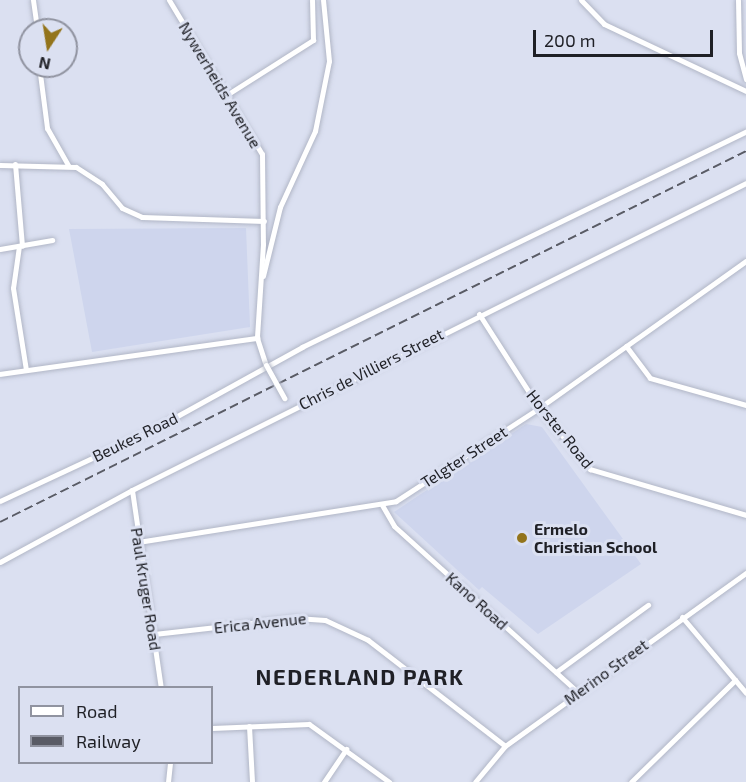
<!DOCTYPE html>
<style>
body{margin:0}
#map{position:relative;width:746px;height:782px;overflow:hidden;background:#dbe0f1;font-family:"Exo 2",sans-serif}
div>[style]{position:absolute}
[style*='--x']{left:calc(var(--x)*1px);top:calc(var(--y)*1px);width:calc(var(--w)*1px);rotate:calc(var(--a)*1deg)}
.built>*{inset:0;background:#ced5ed}
.roads{filter:drop-shadow(0 0 2px #b1b6c6) drop-shadow(0 0 2px #b1b6c6)}
.minor>*{height:5px;margin:-2.5px;padding:0 2.5px;transform-origin:2.5px;border-radius:2.5px;background:#fff}
.rail>*{height:1.5px;margin-top:-0.75px;transform-origin:0;background:repeating-linear-gradient(90deg,#595b65 0 9px,transparent 0 13.5px)}
.bridges{filter:drop-shadow(0 0 2px #b1b6c6) drop-shadow(0 0 2px #b1b6c6)}
.minor-bridge>*{height:5px;margin:-2.5px;padding:0 2.5px;transform-origin:2.5px;border-radius:2.5px;background:#fff}
.dots>*{width:16px;height:16px;translate:-50% -50%;box-sizing:border-box;border:3px solid #dbe0f1;border-radius:50%}
span{translate:-50% -50%;white-space:nowrap;text-align:center;line-height:1.15;-webkit-text-stroke:6px #dbe0f1;paint-order:stroke}
.street-label{font-size:16px;color:#1f2026}
.poi-label{font-size:16px;color:#1f2026;font-weight:700}
.left{translate:0 -50%;text-align:left}
.district-label{font-size:22px;color:#1f2026;font-weight:700;letter-spacing:1.5px}
.legend{position:absolute;left:18px;top:686px;width:195px;height:78px;box-sizing:border-box;background:#dbe0f1;border:2px solid #9093a0;margin:0;padding:8px 10px;list-style:none;font-size:18px;color:#1f2026}
.legend li{display:flex;align-items:center;gap:12px;height:30px}
.legend b{width:30px;border:2px solid #9093a0}
.north{position:absolute;left:18px;top:18px;width:60px;height:60px;box-sizing:border-box;background:#dbe0f1;border:2px solid #9093a0;border-radius:50%;rotate:192deg;font-size:16px;font-weight:700;line-height:24px;text-align:center;color:#1f2026}
.north::after{content:'';display:block;margin:auto;width:21px;height:27px;background:#93741b;clip-path:polygon(50% 0,100% 100%,50% 72%,0 100%)}
.scale{position:absolute;left:533px;top:30px;width:180px;height:27px;box-sizing:border-box;border:3px solid #1f2026;border-top:0;padding-left:8px;font-size:18px;line-height:21px;white-space:nowrap;color:#1f2026;-webkit-text-stroke:4px #dbe0f1;paint-order:stroke}
</style>
<div id="map">
<div class="built">
<i style="clip-path:polygon(246px 228px,250px 327px,92px 352px,69px 229px)"></i>
<i style="clip-path:polygon(526px 424px,542px 427px,641px 564px,538px 634px,482px 587px,479px 590px,394px 512px)"></i>
</div>
<div class="roads">
<div class="minor">
<i style="--x:33;--y:0;--w:30;--a:82"></i>
<i style="--x:169;--y:0;--w:180;--a:58.9"></i>
<i style="--x:262;--y:154;--w:90;--a:89.4"></i>
<i style="--x:263;--y:244;--w:94;--a:93.7"></i>
<i style="--x:257;--y:338;--w:28;--a:72"></i>
<i style="--x:581;--y:0;--w:33;--a:46"></i>
<i style="--x:604;--y:24;--w:157;--a:25.3"></i>
<i style="--x:738;--y:0;--w:53;--a:88.9"></i>
<i style="--x:739;--y:53;--w:27;--a:75"></i>
<i style="--x:39;--y:66;--w:63;--a:82.6"></i>
<i style="--x:47;--y:128;--w:43;--a:60.4"></i>
<i style="--x:228;--y:94;--w:101;--a:-32.4"></i>
<i style="--x:313;--y:40;--w:40;--a:-91.4"></i>
<i style="--x:15;--y:164;--w:82;--a:85.1"></i>
<i style="--x:0;--y:165;--w:76;--a:1.5"></i>
<i style="--x:76;--y:167;--w:31;--a:33"></i>
<i style="--x:102;--y:184;--w:31;--a:50"></i>
<i style="--x:122;--y:208;--w:22;--a:24"></i>
<i style="--x:142;--y:217;--w:122;--a:1.9"></i>
<i style="--x:19;--y:246;--w:42;--a:98.1"></i>
<i style="--x:13;--y:288;--w:83;--a:81"></i>
<i style="--x:0;--y:249;--w:53;--a:-9.8"></i>
<i style="--x:263;--y:276;--w:71;--a:-76.2"></i>
<i style="--x:280;--y:207;--w:84;--a:-65.3"></i>
<i style="--x:315;--y:131;--w:71;--a:-78.7"></i>
<i style="--x:329;--y:61;--w:61;--a:-95.6"></i>
<i style="--x:479;--y:314;--w:112;--a:57.4"></i>
<i style="--x:539;--y:408;--w:80;--a:50.1"></i>
<i style="--x:590;--y:469;--w:163;--a:16.4"></i>
<i style="--x:626;--y:346;--w:40;--a:53"></i>
<i style="--x:650;--y:378;--w:100;--a:15.7"></i>
<i style="--x:0;--y:374;--w:260;--a:-8"></i>
<i style="--x:132;--y:490;--w:200;--a:81.7"></i>
<i style="--x:0;--y:501;--w:166;--a:-25"></i>
<i style="--x:150;--y:431;--w:174;--a:-28.9"></i>
<i style="--x:302;--y:347;--w:494;--a:-25.9"></i>
<i style="--x:382;--y:505;--w:24;--a:60"></i>
<i style="--x:394;--y:526;--w:248;--a:42.1"></i>
<i style="--x:138;--y:542;--w:261;--a:-9"></i>
<i style="--x:396;--y:501;--w:171;--a:-33"></i>
<i style="--x:539;--y:408;--w:254;--a:-35.4"></i>
<i style="--x:0;--y:562;--w:150;--a:-28.6"></i>
<i style="--x:132;--y:490;--w:686;--a:-26.57"></i>
<i style="--x:682;--y:617;--w:99;--a:49.9"></i>
<i style="--x:154;--y:634;--w:143;--a:-6.4"></i>
<i style="--x:296;--y:618;--w:29;--a:4"></i>
<i style="--x:325;--y:620;--w:47;--a:24.9"></i>
<i style="--x:368;--y:640;--w:173;--a:37.7"></i>
<i style="--x:556;--y:672;--w:114;--a:-36.1"></i>
<i style="--x:249;--y:726;--w:56;--a:86.9"></i>
<i style="--x:212;--y:728;--w:97;--a:-2.4"></i>
<i style="--x:309;--y:724;--w:99;--a:35.9"></i>
<i style="--x:168;--y:782;--w:20;--a:-84"></i>
<i style="--x:324;--y:782;--w:40;--a:-56"></i>
<i style="--x:475;--y:782;--w:47;--a:-50.2"></i>
<i style="--x:505;--y:746;--w:297;--a:-35.7"></i>
<i style="--x:631;--y:782;--w:146;--a:-44.4"></i>
</div>
</div>
<div class="rail">
<i style="--x:0;--y:522;--w:833;--a:-26.44"></i>
</div>
<div class="bridges">
<div class="minor-bridge">
<i style="--x:266;--y:365;--w:38;--a:61"></i>
</div>
</div>
<div class="dots">
<i style="left:522px;top:538px;background:#93741b"></i>
</div>
<div class="street-label">
<span style="left:220px;top:85px;rotate:59deg">Nywerheids Avenue</span>
<span style="left:371px;top:369px;rotate:-27deg">Chris de Villiers Street</span>
<span style="left:560px;top:429px;rotate:51deg">Horster Road</span>
<span style="left:135px;top:437px;rotate:-26deg">Beukes Road</span>
<span style="left:464px;top:457px;rotate:-33deg">Telgter Street</span>
<span style="left:146px;top:589px;rotate:81deg">Paul Kruger Road</span>
<span style="left:477px;top:601px;rotate:42deg">Kano Road</span>
<span style="left:260px;top:623px;rotate:-6deg">Erica Avenue</span>
<span style="left:606px;top:672px;rotate:-36deg">Merino Street</span>
</div>
<div class="poi-label">
<span class="left" style="left:534px;top:538px">Ermelo<br>Christian School</span>
</div>
<div class="district-label">
<span style="left:360px;top:677px">NEDERLAND PARK</span>
</div>
<ul class="legend">
<li><b style="height:8px;background:#fff"></b>Road</li>
<li><b style="height:8px;background:#595b65"></b>Railway</li>
</ul>
<div class="north">N</div>
<div class="scale">200 m</div>
</div>
